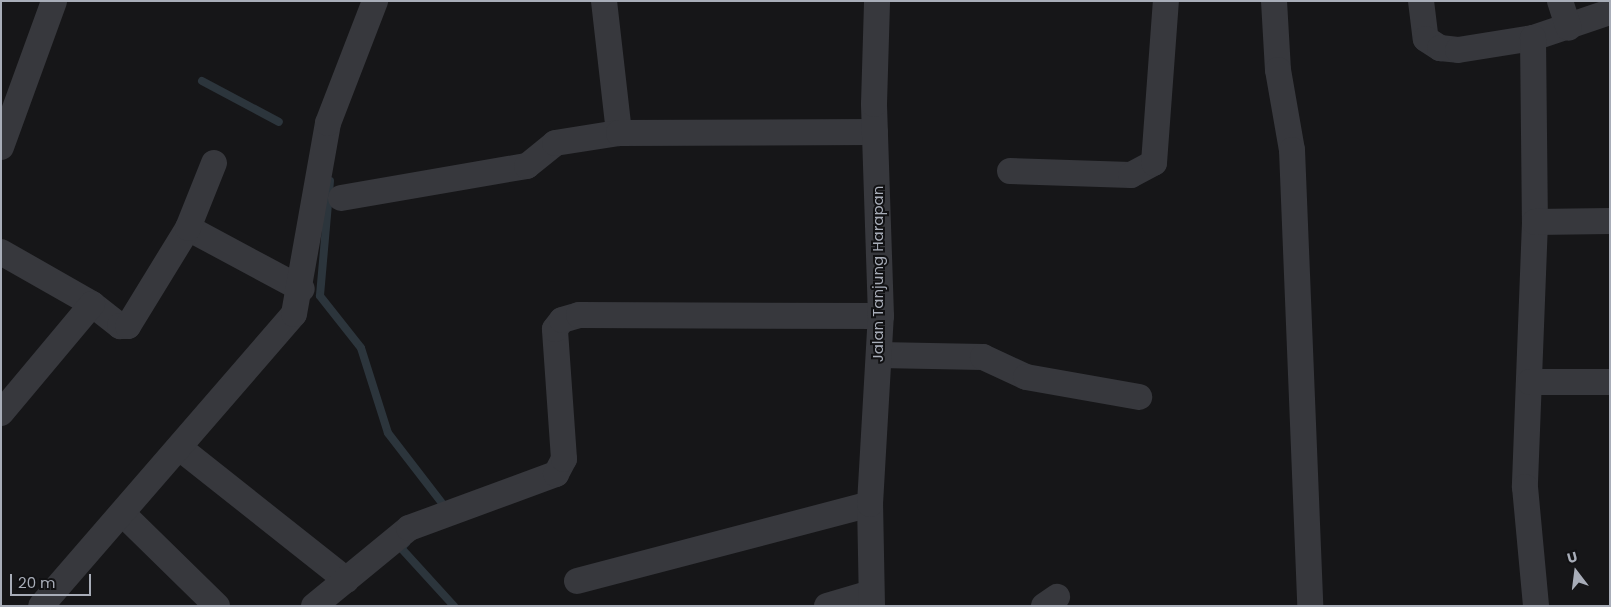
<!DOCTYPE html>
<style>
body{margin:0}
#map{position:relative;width:1611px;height:607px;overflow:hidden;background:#161618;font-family:Poppins,sans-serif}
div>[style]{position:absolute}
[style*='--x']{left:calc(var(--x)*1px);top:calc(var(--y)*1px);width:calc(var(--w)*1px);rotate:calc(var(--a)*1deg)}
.stream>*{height:8px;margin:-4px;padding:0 4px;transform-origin:4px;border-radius:4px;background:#2c353c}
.minor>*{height:26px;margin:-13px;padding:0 13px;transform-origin:13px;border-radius:13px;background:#37383d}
span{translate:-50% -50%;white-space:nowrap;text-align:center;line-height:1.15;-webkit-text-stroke:4px #111113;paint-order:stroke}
.street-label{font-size:15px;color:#a8adb8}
.frame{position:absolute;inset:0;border:2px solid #a8adb8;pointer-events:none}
.north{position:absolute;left:1551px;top:547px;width:50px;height:50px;-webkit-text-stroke:4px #111113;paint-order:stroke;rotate:345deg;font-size:14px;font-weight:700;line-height:20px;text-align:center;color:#a8adb8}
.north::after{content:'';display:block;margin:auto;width:18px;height:22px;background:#a8adb8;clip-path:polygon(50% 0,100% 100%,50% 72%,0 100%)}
.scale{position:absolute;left:10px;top:574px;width:81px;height:22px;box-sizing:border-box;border:2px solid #a8adb8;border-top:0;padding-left:6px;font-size:15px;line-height:18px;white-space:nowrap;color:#a8adb8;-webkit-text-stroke:4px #111113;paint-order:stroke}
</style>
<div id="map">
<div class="stream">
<i style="--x:202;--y:81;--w:87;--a:28"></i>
<i style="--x:330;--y:181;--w:115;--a:95"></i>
<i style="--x:320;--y:296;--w:66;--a:51.7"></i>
<i style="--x:361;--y:348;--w:89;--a:72.4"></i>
<i style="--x:388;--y:433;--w:93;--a:52.4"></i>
<i style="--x:445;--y:507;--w:4;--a:135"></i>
<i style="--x:406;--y:543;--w:7;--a:135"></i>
<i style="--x:401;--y:548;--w:79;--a:47.6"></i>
</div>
<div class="minor">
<i style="--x:604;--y:1;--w:133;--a:83.5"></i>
<i style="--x:1274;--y:1;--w:69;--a:86.7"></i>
<i style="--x:1278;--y:70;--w:81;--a:80.1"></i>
<i style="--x:1292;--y:150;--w:456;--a:87.7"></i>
<i style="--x:1421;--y:1;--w:38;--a:83"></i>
<i style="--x:1426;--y:39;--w:17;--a:33"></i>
<i style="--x:1440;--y:48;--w:18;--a:6"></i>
<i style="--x:1458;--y:50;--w:76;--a:-9.1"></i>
<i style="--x:1533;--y:38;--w:81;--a:-18.7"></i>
<i style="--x:1560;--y:1;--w:28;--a:72"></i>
<i style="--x:1533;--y:38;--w:184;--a:89.4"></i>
<i style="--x:1535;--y:222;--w:265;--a:92.2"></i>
<i style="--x:1525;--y:487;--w:120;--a:84.7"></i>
<i style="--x:1;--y:147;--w:155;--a:-70"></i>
<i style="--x:1010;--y:171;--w:121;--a:1.9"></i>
<i style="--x:1131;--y:175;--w:26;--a:-28"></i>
<i style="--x:1154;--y:163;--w:162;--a:-85.8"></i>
<i style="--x:341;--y:198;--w:189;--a:-9.8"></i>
<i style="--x:527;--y:166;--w:36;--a:-39"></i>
<i style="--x:555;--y:143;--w:65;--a:-8.9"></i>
<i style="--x:619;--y:133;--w:256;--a:-0.2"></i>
<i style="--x:1535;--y:222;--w:75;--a:-0.8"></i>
<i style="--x:188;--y:228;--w:129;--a:28.2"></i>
<i style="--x:1;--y:252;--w:105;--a:29.7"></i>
<i style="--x:92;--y:304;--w:36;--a:38"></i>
<i style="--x:120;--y:326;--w:8;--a:0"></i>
<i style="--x:128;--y:326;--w:115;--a:-58.5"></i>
<i style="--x:188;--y:228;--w:70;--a:-68.2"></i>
<i style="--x:879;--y:355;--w:104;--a:1.1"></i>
<i style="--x:983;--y:357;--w:47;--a:24.9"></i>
<i style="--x:1026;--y:377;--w:115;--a:10"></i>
<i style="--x:1530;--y:382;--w:80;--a:0"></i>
<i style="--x:1;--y:413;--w:142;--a:-50.1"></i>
<i style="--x:181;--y:449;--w:211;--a:38.4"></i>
<i style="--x:122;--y:513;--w:133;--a:44.4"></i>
<i style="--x:577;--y:581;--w:303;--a:-14.7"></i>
<i style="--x:41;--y:606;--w:386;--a:-49.1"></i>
<i style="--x:294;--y:314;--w:194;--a:-79.9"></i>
<i style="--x:328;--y:123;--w:131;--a:-68.9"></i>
<i style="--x:314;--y:606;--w:123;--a:-39.4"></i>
<i style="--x:409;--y:528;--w:157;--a:-20.2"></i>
<i style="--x:556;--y:474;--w:17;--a:-62"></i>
<i style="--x:564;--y:459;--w:130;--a:-94"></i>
<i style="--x:555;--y:329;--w:11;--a:-52"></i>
<i style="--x:562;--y:320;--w:18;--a:-16"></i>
<i style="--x:579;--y:315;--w:302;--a:0.2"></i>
<i style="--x:827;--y:606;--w:46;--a:-16.5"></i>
<i style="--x:872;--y:606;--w:102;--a:-91.1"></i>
<i style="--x:870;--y:504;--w:188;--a:-86.7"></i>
<i style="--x:881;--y:316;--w:212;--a:-91.9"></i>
<i style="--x:874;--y:104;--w:103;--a:-88.3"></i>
<i style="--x:1044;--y:606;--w:16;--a:-35"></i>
</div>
<div class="street-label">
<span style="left:878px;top:274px;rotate:-90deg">Jalan Tanjung Harapan</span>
</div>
<div class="frame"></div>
<div class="north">U</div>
<div class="scale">20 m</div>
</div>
